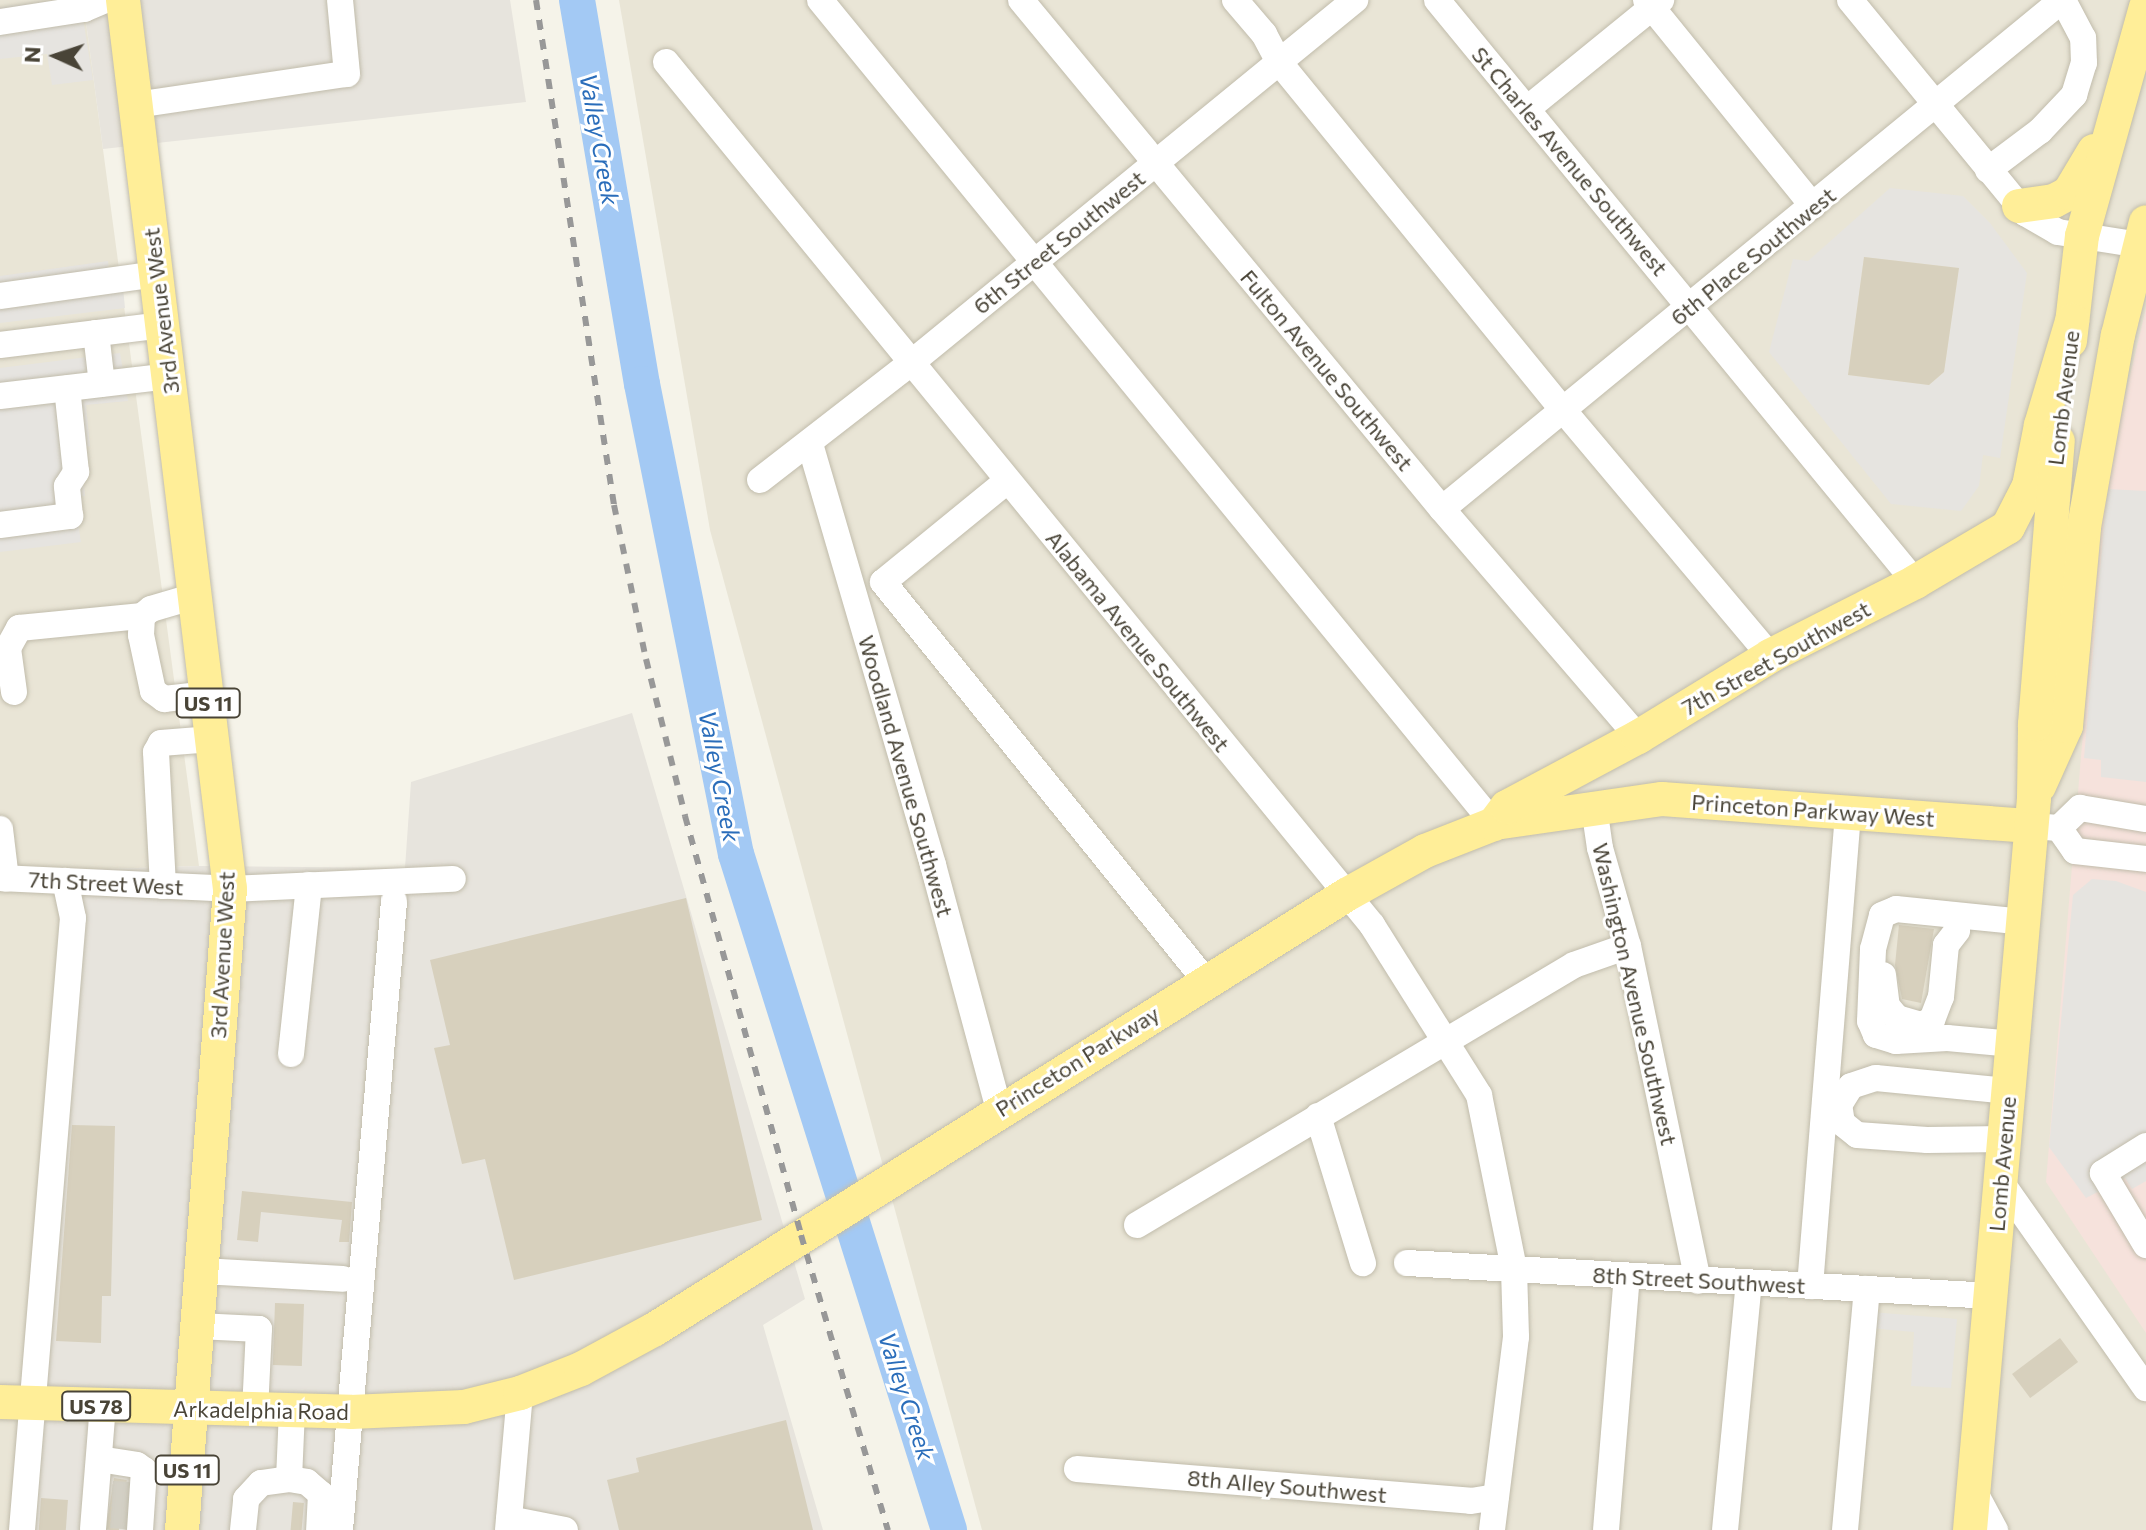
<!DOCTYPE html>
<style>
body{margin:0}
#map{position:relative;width:2146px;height:1530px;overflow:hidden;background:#f5f3e9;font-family:Commissioner,sans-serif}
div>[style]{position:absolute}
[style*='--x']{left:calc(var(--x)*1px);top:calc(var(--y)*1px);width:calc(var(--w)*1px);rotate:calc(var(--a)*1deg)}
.residential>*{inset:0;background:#e9e5d6}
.industrial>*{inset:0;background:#e7e4dd}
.medical>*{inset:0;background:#f6e2dc}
.parking>*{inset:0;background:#e6e4e0}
.river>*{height:36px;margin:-18px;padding:0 18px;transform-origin:18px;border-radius:18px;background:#a3c9f4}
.building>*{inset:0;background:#d7d0bd;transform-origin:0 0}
.minor-tunnel>*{height:26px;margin-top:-13px;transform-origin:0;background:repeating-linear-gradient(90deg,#d3d0c5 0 26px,transparent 0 39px)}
.roads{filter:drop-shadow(0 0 2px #c1bcab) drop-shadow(0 0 2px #c1bcab)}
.minor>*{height:26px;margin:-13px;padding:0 13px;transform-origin:13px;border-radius:13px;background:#fff}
.major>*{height:34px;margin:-17px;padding:0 17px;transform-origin:17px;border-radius:17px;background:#ffee98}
.rail>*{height:6px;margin-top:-3px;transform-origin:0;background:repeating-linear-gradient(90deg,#989898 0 10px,transparent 0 20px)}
span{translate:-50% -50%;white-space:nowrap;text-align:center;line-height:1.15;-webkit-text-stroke:6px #fff;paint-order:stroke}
.shield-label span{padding:2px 6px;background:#fff;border:2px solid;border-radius:6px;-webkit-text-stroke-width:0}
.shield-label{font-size:20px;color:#494437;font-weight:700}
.street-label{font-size:22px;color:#494437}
.water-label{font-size:24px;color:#2a6dba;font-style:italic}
.north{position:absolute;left:16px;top:16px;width:80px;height:80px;-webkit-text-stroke:6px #fff;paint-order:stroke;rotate:273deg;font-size:22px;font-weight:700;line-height:32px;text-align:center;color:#494437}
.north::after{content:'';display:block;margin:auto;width:28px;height:36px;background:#494437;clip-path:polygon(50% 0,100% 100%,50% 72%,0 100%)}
</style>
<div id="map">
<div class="residential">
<i style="clip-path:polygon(0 0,83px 0,199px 866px,73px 870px,24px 1530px,0 1530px)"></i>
<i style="clip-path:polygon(619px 0,2146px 0,2146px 1530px,982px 1530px,710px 530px)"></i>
</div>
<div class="industrial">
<i style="clip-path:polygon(83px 0,510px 0,526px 102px,103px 149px)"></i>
<i style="clip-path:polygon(632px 713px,805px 1299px,763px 1325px,823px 1530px,24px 1530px,72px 870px,199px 866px,405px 868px,411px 782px)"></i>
</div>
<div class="medical">
<i style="clip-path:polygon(2146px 308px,2146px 1333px,2046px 1182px,2103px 489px)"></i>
</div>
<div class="parking">
<i style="clip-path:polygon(58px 0,80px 0,93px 80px,52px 85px,47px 54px,0 59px,0 7px)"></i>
<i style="clip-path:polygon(evenodd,1890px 188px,1963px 196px,1990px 223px,2027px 273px,2000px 458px,1983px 455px,1979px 486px,1961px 511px,1891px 504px,1769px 352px,1793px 259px,1808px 261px,1890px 188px,1864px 257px,1959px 268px,1944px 372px,1929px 385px,1848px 375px,1864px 257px)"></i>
<i style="clip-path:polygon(108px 261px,109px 270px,121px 268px,125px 308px,0 323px,0 276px)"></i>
<i style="clip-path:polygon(120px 353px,128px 401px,86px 405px,90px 446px,81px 449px,85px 496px,74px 497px,81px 542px,0 552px,0 368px)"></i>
<i style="clip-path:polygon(2107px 489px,2146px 491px,2146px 782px,2101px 777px,2101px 760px,2084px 758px)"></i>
<i style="clip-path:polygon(2092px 879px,2116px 881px,2146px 892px,2146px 1181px,2132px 1189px,2125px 1178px,2086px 1198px,2049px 1147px,2073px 895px)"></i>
<i style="clip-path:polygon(1871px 1312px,1957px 1319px,1951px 1388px,1911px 1386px,1914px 1332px,1869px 1328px)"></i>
</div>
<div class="river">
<i style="--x:577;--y:0;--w:389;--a:80.4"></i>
<i style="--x:642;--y:384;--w:479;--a:78.7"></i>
<i style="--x:736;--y:854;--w:709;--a:72.51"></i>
</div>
<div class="building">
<i style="clip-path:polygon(1864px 257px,1959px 268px,1944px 372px,1929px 385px,1848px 375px)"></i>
<i style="clip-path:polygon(686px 898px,762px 1220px,514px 1280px,485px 1159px,462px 1164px,434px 1048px,450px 1045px,430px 960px)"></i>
<i style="clip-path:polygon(1899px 925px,1934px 929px,1921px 1003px,1902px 999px,1895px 965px)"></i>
<i style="clip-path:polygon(72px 1125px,115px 1126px,111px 1296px,102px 1296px,101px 1343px,56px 1341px)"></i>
<i style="clip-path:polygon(242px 1191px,352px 1202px,349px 1242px,339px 1242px,342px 1220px,261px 1212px,258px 1242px,237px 1240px)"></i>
<i style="left:275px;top:1303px;width:29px;height:62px;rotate:2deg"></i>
<i style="left:2060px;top:1338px;width:30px;height:60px;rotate:53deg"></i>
<i style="clip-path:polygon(786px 1420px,813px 1530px,619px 1530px,607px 1480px,639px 1472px,636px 1458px)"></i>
<i style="left:114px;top:1478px;width:13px;height:52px;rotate:9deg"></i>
<i style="left:41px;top:1498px;width:27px;height:32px;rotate:4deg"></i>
<i style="left:293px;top:1502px;width:11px;height:28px;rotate:5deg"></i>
</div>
<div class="minor-tunnel">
<i style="--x:112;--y:1494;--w:22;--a:3"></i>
<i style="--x:111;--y:1515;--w:21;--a:5"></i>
</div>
<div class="roads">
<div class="minor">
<i style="--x:820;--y:0;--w:1065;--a:50.72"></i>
<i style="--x:1021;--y:0;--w:661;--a:50.41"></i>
<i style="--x:1442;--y:509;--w:301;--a:49.3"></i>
<i style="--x:1235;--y:0;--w:45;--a:49.5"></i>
<i style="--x:1264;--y:34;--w:32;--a:62"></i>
<i style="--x:1279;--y:62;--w:451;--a:50.8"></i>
<i style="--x:1564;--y:411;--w:320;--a:49.9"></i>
<i style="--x:1437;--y:0;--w:753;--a:50.6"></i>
<i style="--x:1646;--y:0;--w:265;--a:51"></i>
<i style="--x:1850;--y:0;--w:276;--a:50.6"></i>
<i style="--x:2025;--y:213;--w:38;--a:30"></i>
<i style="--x:2058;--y:232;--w:83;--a:9"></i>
<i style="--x:0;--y:22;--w:85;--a:-8.8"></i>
<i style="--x:84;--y:9;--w:23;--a:-23"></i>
<i style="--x:666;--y:62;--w:1115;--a:50.71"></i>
<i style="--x:1372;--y:925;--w:201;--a:57.8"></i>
<i style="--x:1479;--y:1095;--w:177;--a:78.6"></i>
<i style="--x:1514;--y:1269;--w:68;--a:88.3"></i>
<i style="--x:1516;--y:1337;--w:194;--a:97.1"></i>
<i style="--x:136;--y:105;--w:213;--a:-8.4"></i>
<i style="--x:347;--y:74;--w:74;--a:-95.4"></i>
<i style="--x:1527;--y:109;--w:173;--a:-39.1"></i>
<i style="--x:1988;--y:170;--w:65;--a:-36.9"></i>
<i style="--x:2040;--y:131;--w:50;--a:-46.6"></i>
<i style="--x:2074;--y:95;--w:34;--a:-73"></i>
<i style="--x:2084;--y:63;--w:25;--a:-92"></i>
<i style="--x:2083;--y:38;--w:43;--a:-117.8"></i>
<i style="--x:0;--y:296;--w:159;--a:-8"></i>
<i style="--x:96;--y:333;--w:51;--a:83.3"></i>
<i style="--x:0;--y:345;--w:164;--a:-7"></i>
<i style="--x:0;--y:396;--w:170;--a:-6.7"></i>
<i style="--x:810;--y:444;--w:439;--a:73.7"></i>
<i style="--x:933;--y:865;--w:254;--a:74.9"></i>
<i style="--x:760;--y:480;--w:191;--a:-37.8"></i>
<i style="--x:911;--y:363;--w:574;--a:-39.27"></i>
<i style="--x:1007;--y:481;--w:160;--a:140.8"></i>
<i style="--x:883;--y:582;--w:512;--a:51.03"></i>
<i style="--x:1442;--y:509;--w:802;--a:-39.38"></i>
<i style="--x:0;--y:525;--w:71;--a:-7.3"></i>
<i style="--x:70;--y:516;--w:30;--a:-96"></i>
<i style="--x:67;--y:486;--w:17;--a:-57"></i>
<i style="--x:76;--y:472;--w:84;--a:-96.1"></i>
<i style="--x:195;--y:596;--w:46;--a:163.5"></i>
<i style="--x:151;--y:609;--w:11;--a:142"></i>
<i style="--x:142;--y:616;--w:19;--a:93"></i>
<i style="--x:141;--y:635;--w:57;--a:77.9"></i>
<i style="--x:153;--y:691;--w:14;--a:36"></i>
<i style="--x:164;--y:699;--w:43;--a:-6.6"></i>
<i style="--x:14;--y:692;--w:44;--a:-97.8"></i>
<i style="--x:8;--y:648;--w:23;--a:-61"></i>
<i style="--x:19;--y:628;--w:124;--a:-5.6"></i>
<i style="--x:1594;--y:807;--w:41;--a:81.7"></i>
<i style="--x:1600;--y:848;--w:102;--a:74.1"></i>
<i style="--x:1628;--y:946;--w:342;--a:78.2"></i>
<i style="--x:2031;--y:826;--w:28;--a:4"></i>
<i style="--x:2059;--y:828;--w:29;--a:-44"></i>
<i style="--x:2080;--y:808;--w:67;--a:9.5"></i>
<i style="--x:2059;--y:828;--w:28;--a:55"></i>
<i style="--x:2075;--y:851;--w:71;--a:6.4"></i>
<i style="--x:0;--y:829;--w:50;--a:83.2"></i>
<i style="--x:0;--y:878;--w:230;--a:2.7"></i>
<i style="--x:230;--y:889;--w:223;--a:-2.6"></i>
<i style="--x:163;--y:886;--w:134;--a:-93"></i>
<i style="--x:156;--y:752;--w:10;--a:-61"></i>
<i style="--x:161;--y:743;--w:51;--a:-4.5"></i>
<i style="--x:1883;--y:975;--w:31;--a:83"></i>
<i style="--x:1887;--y:1006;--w:16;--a:50"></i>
<i style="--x:1897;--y:1018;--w:25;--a:16"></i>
<i style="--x:1921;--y:1025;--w:12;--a:-24"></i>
<i style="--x:1932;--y:1020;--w:25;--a:-69"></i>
<i style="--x:1941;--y:997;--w:52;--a:-84.5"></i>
<i style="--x:1946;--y:945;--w:18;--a:-52"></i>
<i style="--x:2013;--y:1044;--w:66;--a:-174.8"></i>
<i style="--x:1947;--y:1038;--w:51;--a:176.6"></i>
<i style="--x:1896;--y:1041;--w:21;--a:-163"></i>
<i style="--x:1876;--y:1035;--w:15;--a:-113"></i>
<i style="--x:1870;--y:1021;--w:72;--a:-87.6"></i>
<i style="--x:1873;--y:949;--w:35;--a:-75"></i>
<i style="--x:1882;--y:915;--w:15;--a:-23"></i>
<i style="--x:1896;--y:909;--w:128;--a:5.8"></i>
<i style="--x:291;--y:1054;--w:170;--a:-83.9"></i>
<i style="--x:1318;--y:1116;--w:154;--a:73"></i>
<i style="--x:2005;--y:1139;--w:78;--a:179.3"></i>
<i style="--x:1927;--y:1140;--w:70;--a:-175.9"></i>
<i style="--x:1857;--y:1135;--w:19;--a:-141"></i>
<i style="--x:1842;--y:1123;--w:18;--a:-99"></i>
<i style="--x:1839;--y:1105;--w:22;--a:-58"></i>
<i style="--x:1851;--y:1086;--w:26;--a:-18"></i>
<i style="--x:1876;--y:1078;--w:134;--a:5.6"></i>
<i style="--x:2146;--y:1146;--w:51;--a:147.9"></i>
<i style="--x:2103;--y:1173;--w:84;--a:59.2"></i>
<i style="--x:2001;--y:1182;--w:252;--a:54.9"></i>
<i style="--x:1137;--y:1225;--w:508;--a:-30.75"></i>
<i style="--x:1574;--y:965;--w:57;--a:-19.4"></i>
<i style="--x:1407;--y:1263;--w:585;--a:3.23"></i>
<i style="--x:202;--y:1271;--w:141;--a:3.2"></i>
<i style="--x:1810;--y:1286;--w:476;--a:-85.4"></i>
<i style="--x:198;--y:1326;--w:61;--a:2.8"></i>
<i style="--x:259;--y:1329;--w:81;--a:92.8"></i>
<i style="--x:99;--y:1459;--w:38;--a:9"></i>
<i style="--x:137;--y:1465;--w:9;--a:36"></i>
<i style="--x:144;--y:1470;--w:60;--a:93.8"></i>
<i style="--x:1077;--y:1469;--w:395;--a:4.6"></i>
<i style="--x:1471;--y:1501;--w:25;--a:-9"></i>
<i style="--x:289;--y:1479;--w:18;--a:9"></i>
<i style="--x:307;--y:1482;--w:18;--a:41"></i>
<i style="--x:321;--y:1494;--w:36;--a:93"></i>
<i style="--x:1973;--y:1489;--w:47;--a:61.8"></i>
<i style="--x:509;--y:1519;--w:57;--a:11.1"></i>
<i style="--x:93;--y:1529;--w:123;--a:-85.4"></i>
<i style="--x:22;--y:1530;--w:614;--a:-85.24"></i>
<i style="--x:73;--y:918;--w:38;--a:-102"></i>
<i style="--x:243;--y:1530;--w:31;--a:-84"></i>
<i style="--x:246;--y:1499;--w:22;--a:-47"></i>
<i style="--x:261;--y:1483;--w:28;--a:-8"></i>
<i style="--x:289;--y:1479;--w:68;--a:-87.5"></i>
<i style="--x:340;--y:1530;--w:631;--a:-85.09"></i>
<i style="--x:508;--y:1530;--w:138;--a:-85"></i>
<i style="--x:1606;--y:1530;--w:254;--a:-85.3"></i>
<i style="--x:1725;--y:1530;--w:248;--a:-84.5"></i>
<i style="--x:1845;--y:1530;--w:242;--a:-84.8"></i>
</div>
<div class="major">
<i style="--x:123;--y:0;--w:895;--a:83.14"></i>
<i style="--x:230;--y:889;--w:643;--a:94.28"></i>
<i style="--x:2019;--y:206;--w:35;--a:-8"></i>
<i style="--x:2054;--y:201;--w:17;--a:-28"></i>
<i style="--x:2069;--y:193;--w:49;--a:-59.2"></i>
<i style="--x:2070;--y:341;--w:106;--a:-83.5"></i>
<i style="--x:2082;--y:236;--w:238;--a:-74.4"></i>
<i style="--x:2039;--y:786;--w:66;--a:-65.8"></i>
<i style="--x:2066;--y:726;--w:200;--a:-84.8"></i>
<i style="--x:2084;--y:527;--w:195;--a:-80"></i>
<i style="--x:2118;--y:335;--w:116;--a:-76.1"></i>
<i style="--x:1502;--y:822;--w:162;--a:-8.2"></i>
<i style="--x:1662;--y:799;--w:370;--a:4.2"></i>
<i style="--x:0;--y:1402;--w:351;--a:1.6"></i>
<i style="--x:351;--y:1412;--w:113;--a:-2.5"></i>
<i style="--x:464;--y:1407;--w:58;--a:-14"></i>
<i style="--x:520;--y:1393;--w:66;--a:-21.5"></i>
<i style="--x:581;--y:1369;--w:84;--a:-28.4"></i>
<i style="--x:655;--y:1329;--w:816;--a:-32.13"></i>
<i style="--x:1346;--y:895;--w:90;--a:-29.1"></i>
<i style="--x:1425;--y:851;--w:74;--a:-21.4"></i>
<i style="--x:1494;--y:824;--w:21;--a:-53"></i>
<i style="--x:1507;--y:807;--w:149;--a:-28.1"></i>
<i style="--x:1638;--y:737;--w:155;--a:-31.5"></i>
<i style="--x:1770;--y:656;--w:163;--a:-27"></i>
<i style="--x:1915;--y:582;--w:108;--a:-30.6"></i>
<i style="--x:2008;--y:527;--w:46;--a:-62.9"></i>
<i style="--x:2029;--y:486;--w:62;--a:-78.9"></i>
<i style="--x:2041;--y:425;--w:109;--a:-73.4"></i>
<i style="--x:1970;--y:1530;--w:735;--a:-85"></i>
<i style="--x:2034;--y:798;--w:74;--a:-89.2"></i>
<i style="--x:2035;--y:724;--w:284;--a:-85.4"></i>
</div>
</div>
<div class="rail">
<i style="--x:536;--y:0;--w:511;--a:81.22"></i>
<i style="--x:614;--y:505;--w:157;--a:78.3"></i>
<i style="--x:646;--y:659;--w:162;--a:76"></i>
<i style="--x:685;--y:816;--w:435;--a:74.5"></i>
<i style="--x:801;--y:1235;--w:308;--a:73.6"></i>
</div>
<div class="shield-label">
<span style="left:208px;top:703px">US 11</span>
<span style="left:96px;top:1406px">US 78</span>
<span style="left:187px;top:1470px">US 11</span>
</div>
<div class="street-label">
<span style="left:1570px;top:161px;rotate:50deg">St Charles Avenue Southwest</span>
<span style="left:1059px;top:242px;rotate:-39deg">6th Street Southwest</span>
<span style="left:1753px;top:256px;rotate:-39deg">6th Place Southwest</span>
<span style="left:161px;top:311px;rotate:-97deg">3rd Avenue West</span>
<span style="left:1327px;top:370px;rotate:50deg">Fulton Avenue Southwest</span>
<span style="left:2063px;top:398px;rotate:-83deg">Lomb Avenue</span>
<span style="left:1138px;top:641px;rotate:51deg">Alabama Avenue Southwest</span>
<span style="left:1776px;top:658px;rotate:-29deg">7th Street Southwest</span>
<span style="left:906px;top:776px;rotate:74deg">Woodland Avenue Southwest</span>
<span style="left:1813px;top:810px;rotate:4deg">Princeton Parkway West</span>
<span style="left:106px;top:883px;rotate:3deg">7th Street West</span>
<span style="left:222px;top:955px;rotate:-87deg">3rd Avenue West</span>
<span style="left:1635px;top:994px;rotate:77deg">Washington Avenue Southwest</span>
<span style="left:1077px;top:1061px;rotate:-32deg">Princeton Parkway</span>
<span style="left:2002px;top:1164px;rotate:-85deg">Lomb Avenue</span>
<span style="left:1699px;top:1280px;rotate:3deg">8th Street Southwest</span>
<span style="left:261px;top:1410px;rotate:1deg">Arkadelphia Road</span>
<span style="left:1287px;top:1486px;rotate:5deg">8th Alley Southwest</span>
</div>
<div class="water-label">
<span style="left:600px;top:139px;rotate:80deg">Valley Creek</span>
<span style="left:720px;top:776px;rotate:79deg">Valley Creek</span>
<span style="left:907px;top:1396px;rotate:72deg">Valley Creek</span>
</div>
<div class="north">N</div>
</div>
